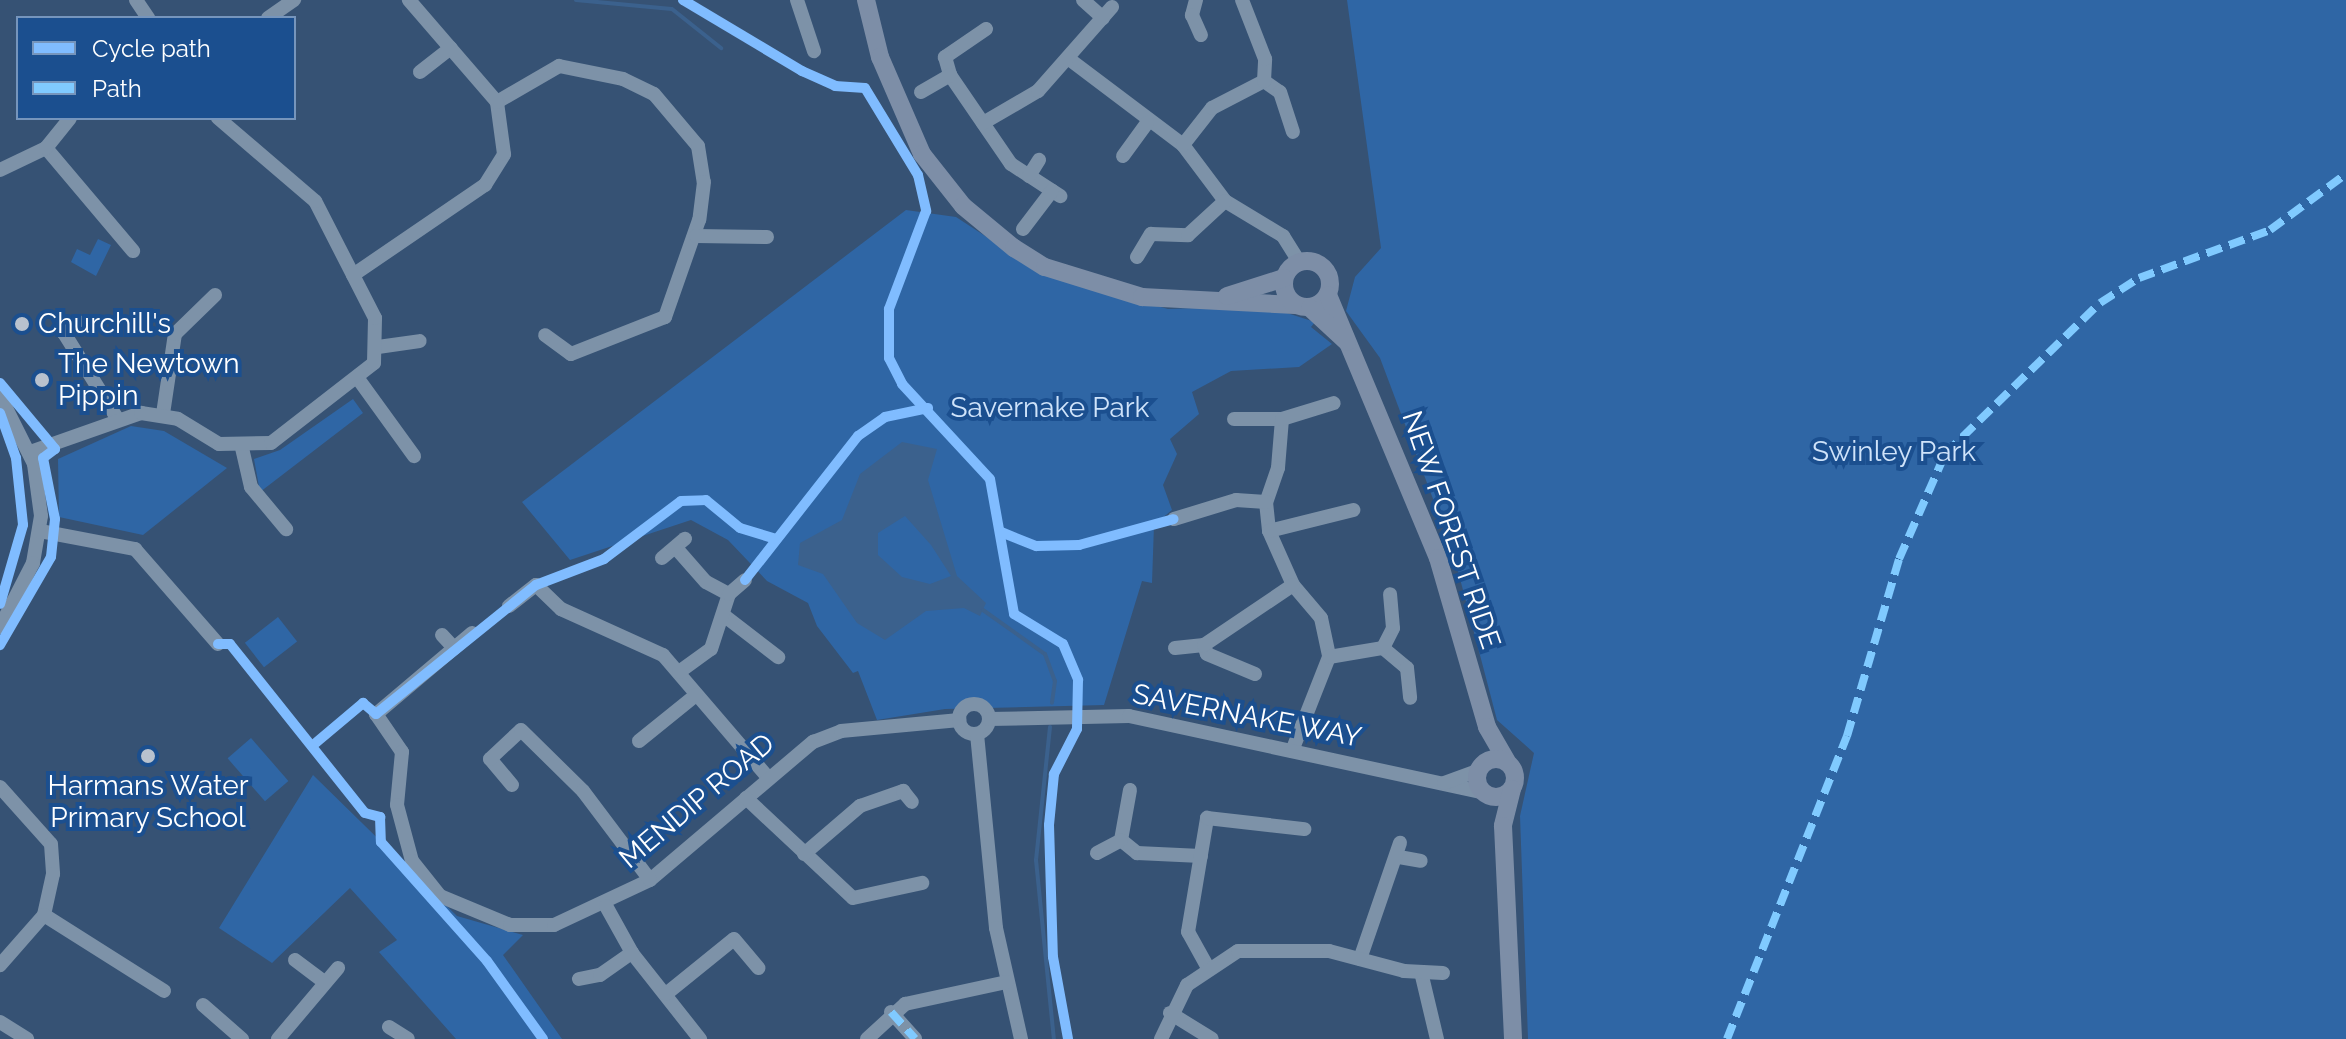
<!DOCTYPE html>
<style>
body{margin:0}
#map{position:relative;width:2346px;height:1039px;overflow:hidden;background:#365274;font-family:Raleway,sans-serif}
div>[style]{position:absolute}
[style*='--x']{left:calc(var(--x)*1px);top:calc(var(--y)*1px);width:calc(var(--w)*1px);rotate:calc(var(--a)*1deg)}
.green>*{inset:0;background:#2f66a5;transform-origin:0 0}
.water>*{inset:0;background:#3b618d}
.stream>*{height:4px;margin:-2px;padding:0 2px;transform-origin:2px;border-radius:2px;background:#3b618d}
.minor>*{height:14px;margin:-7px;padding:0 7px;transform-origin:7px;border-radius:7px;background:#7d92a8}
.minor>.ring{margin:-7px;padding:0;box-sizing:content-box;background:none;border:14px solid #7d92a8;border-radius:50%}
.major>*{height:18px;margin:-9px;padding:0 9px;transform-origin:9px;border-radius:9px;background:#7d8ea7}
.major>.ring{margin:-9px;padding:0;box-sizing:content-box;background:none;border:18px solid #7d8ea7;border-radius:50%}
.quiet>*{height:8px;margin-top:-4px;transform-origin:0;background:repeating-linear-gradient(90deg,#80caff 0 16px,transparent 0 24px)}
.cycleway>*{height:10px;margin:-5px;padding:0 5px;transform-origin:5px;border-radius:5px;background:#80bcff}
.dots>*{width:22px;height:22px;translate:-50% -50%;box-sizing:border-box;border:4px solid #1b4f8f;border-radius:50%}
span{translate:-50% -50%;white-space:nowrap;text-align:center;line-height:1.15;-webkit-text-stroke:8px #1b4f8f;paint-order:stroke}
.poi-label{font-size:28px;color:#fff}
.left{translate:0 -50%;text-align:left}
.park-label{font-size:28px;color:#cfe3fa}
.street-label{font-size:28px;color:#fff}
.legend{position:absolute;left:16px;top:16px;width:280px;height:104px;box-sizing:border-box;background:#1b4f8f;border:2px solid #7695bc;margin:0;padding:10px 14px;list-style:none;font-size:24px;color:#fff}
.legend li{display:flex;align-items:center;gap:16px;height:40px}
.legend b{width:40px;border:2px solid #7695bc}
</style>
<div id="map">
<div class="green">
<i style="clip-path:polygon(1347px 0,2346px 0,2346px 1039px,1528px 1039px,1520px 816px,1534px 753px,1497px 720px,1453px 552px,1380px 358px,1346px 311px,1355px 277px,1381px 248px)"></i>
<i style="clip-path:polygon(906px 210px,956px 217px,1045px 275px,1168px 309px,1253px 306px,1287px 313px,1315px 322px,1311px 327px,1332px 344px,1299px 367px,1231px 371px,1192px 392px,1199px 414px,1170px 439px,1177px 454px,1163px 485px,1172px 510px,1154px 525px,1152px 583px,1142px 581px,1104px 705px,945px 709px,877px 720px,858px 671px,853px 673px,817px 626px,808px 603px,767px 581px,728px 540px,691px 520px,570px 560px,522px 502px)"></i>
<i style="clip-path:polygon(98px 239px,111px 245px,96px 276px,71px 262px,77px 249px,90px 255px)"></i>
<i style="clip-path:polygon(353px 399px,363px 413px,260px 492px,254px 459px,280px 450px)"></i>
<i style="clip-path:polygon(131px 426px,164px 431px,227px 468px,143px 535px,59px 517px,58px 459px)"></i>
<i style="left:278px;top:617px;width:31px;height:42px;rotate:52deg"></i>
<i style="left:251px;top:738px;width:57px;height:31px;rotate:49deg"></i>
<i style="clip-path:polygon(313px 775px,457px 916px,523px 935px,503px 955px,562px 1039px,456px 1039px,379px 952px,397px 940px,350px 888px,272px 963px,219px 928px)"></i>
</div>
<div class="water">
<i style="clip-path:polygon(evenodd,902px 442px,937px 449px,928px 480px,957px 576px,986px 603px,980px 616px,964px 608px,926px 611px,885px 640px,857px 623px,823px 574px,798px 565px,800px 543px,842px 520px,860px 474px,902px 442px,905px 516px,931px 545px,951px 576px,930px 584px,902px 577px,878px 555px,878px 533px,905px 516px)"></i>
</div>
<div class="stream">
<i style="--x:576;--y:0;--w:96;--a:5.4"></i>
<i style="--x:672;--y:9;--w:63;--a:38.5"></i>
<i style="--x:983;--y:610;--w:76;--a:35.4"></i>
<i style="--x:1045;--y:654;--w:29;--a:70"></i>
<i style="--x:1055;--y:681;--w:22;--a:98"></i>
<i style="--x:1050;--y:727;--w:134;--a:96"></i>
<i style="--x:1036;--y:860;--w:180;--a:84.3"></i>
</div>
<div class="minor">
<i style="--x:136;--y:0;--w:22;--a:56"></i>
<i style="--x:797;--y:0;--w:54;--a:71.6"></i>
<i style="--x:1083;--y:0;--w:27;--a:42"></i>
<i style="--x:1196;--y:0;--w:16;--a:105"></i>
<i style="--x:1192;--y:15;--w:22;--a:66"></i>
<i style="--x:268;--y:18;--w:32;--a:-35"></i>
<i style="--x:986;--y:29;--w:50;--a:145.7"></i>
<i style="--x:945;--y:57;--w:19;--a:74"></i>
<i style="--x:950;--y:75;--w:108;--a:55.6"></i>
<i style="--x:1011;--y:164;--w:59;--a:33.1"></i>
<i style="--x:1069;--y:59;--w:143;--a:37"></i>
<i style="--x:1183;--y:145;--w:70;--a:53.1"></i>
<i style="--x:1225;--y:201;--w:68;--a:31.1"></i>
<i style="--x:1283;--y:236;--w:31;--a:58"></i>
<i style="--x:420;--y:72;--w:39;--a:-38"></i>
<i style="--x:1264;--y:81;--w:19;--a:35"></i>
<i style="--x:1280;--y:92;--w:42;--a:72"></i>
<i style="--x:921;--y:92;--w:34;--a:-30"></i>
<i style="--x:497;--y:102;--w:72;--a:-30.1"></i>
<i style="--x:559;--y:66;--w:65;--a:11.5"></i>
<i style="--x:623;--y:79;--w:34;--a:26"></i>
<i style="--x:654;--y:94;--w:68;--a:49.8"></i>
<i style="--x:698;--y:146;--w:36;--a:81"></i>
<i style="--x:704;--y:182;--w:38;--a:97"></i>
<i style="--x:699;--y:220;--w:103;--a:109.3"></i>
<i style="--x:665;--y:317;--w:101;--a:158.5"></i>
<i style="--x:571;--y:354;--w:32;--a:-144"></i>
<i style="--x:983;--y:123;--w:64;--a:-30.2"></i>
<i style="--x:1038;--y:91;--w:112;--a:-48.6"></i>
<i style="--x:1183;--y:145;--w:47;--a:-51.9"></i>
<i style="--x:1212;--y:108;--w:59;--a:-27.4"></i>
<i style="--x:1264;--y:81;--w:22;--a:-87"></i>
<i style="--x:1265;--y:59;--w:63;--a:-111.3"></i>
<i style="--x:46;--y:148;--w:135;--a:49.8"></i>
<i style="--x:1123;--y:156;--w:41;--a:-54"></i>
<i style="--x:0;--y:170;--w:51;--a:-25.6"></i>
<i style="--x:46;--y:148;--w:38;--a:-51"></i>
<i style="--x:1029;--y:176;--w:19;--a:-58"></i>
<i style="--x:1023;--y:229;--w:48;--a:-52.7"></i>
<i style="--x:696;--y:236;--w:71;--a:0.8"></i>
<i style="--x:1137;--y:257;--w:27;--a:-59"></i>
<i style="--x:1151;--y:234;--w:37;--a:2"></i>
<i style="--x:1188;--y:235;--w:50;--a:-42.6"></i>
<i style="--x:353;--y:275;--w:160;--a:-34.3"></i>
<i style="--x:485;--y:185;--w:36;--a:-58"></i>
<i style="--x:504;--y:154;--w:52;--a:-97.7"></i>
<i style="--x:497;--y:102;--w:135;--a:-130.8"></i>
<i style="--x:78;--y:322;--w:18;--a:142"></i>
<i style="--x:64;--y:333;--w:100;--a:58.1"></i>
<i style="--x:378;--y:347;--w:42;--a:-8.1"></i>
<i style="--x:359;--y:380;--w:94;--a:54.1"></i>
<i style="--x:0;--y:396;--w:76;--a:63.4"></i>
<i style="--x:34;--y:464;--w:52;--a:82.3"></i>
<i style="--x:41;--y:516;--w:48;--a:99.7"></i>
<i style="--x:33;--y:563;--w:72;--a:117.3"></i>
<i style="--x:163;--y:414;--w:81;--a:-81.5"></i>
<i style="--x:175;--y:334;--w:56;--a:-44.3"></i>
<i style="--x:1234;--y:419;--w:48;--a:0"></i>
<i style="--x:1282;--y:419;--w:49;--a:94.7"></i>
<i style="--x:1278;--y:468;--w:36;--a:109"></i>
<i style="--x:1266;--y:502;--w:29;--a:84"></i>
<i style="--x:1269;--y:531;--w:59;--a:66"></i>
<i style="--x:1293;--y:585;--w:43;--a:49.7"></i>
<i style="--x:1321;--y:618;--w:40;--a:78"></i>
<i style="--x:1329;--y:657;--w:101;--a:111.5"></i>
<i style="--x:1282;--y:419;--w:54;--a:-17.1"></i>
<i style="--x:242;--y:448;--w:40;--a:77"></i>
<i style="--x:251;--y:487;--w:55;--a:50.2"></i>
<i style="--x:30;--y:452;--w:118;--a:-19.4"></i>
<i style="--x:141;--y:413;--w:37;--a:9"></i>
<i style="--x:178;--y:419;--w:48;--a:31.4"></i>
<i style="--x:219;--y:444;--w:52;--a:-1.1"></i>
<i style="--x:271;--y:443;--w:130;--a:-37.8"></i>
<i style="--x:374;--y:363;--w:45;--a:-88.7"></i>
<i style="--x:375;--y:318;--w:131;--a:-117.1"></i>
<i style="--x:315;--y:201;--w:128;--a:-139.4"></i>
<i style="--x:1174;--y:519;--w:65;--a:-17"></i>
<i style="--x:1236;--y:500;--w:30;--a:4"></i>
<i style="--x:40;--y:531;--w:97;--a:10.7"></i>
<i style="--x:135;--y:549;--w:126;--a:48.9"></i>
<i style="--x:1269;--y:531;--w:87;--a:-14"></i>
<i style="--x:676;--y:548;--w:45;--a:48.6"></i>
<i style="--x:706;--y:582;--w:26;--a:28"></i>
<i style="--x:662;--y:558;--w:30;--a:-40"></i>
<i style="--x:509;--y:606;--w:34;--a:-38"></i>
<i style="--x:536;--y:585;--w:35;--a:44"></i>
<i style="--x:561;--y:609;--w:112;--a:24.3"></i>
<i style="--x:663;--y:655;--w:158;--a:49.4"></i>
<i style="--x:726;--y:617;--w:66;--a:37.6"></i>
<i style="--x:472;--y:633;--w:126;--a:139.8"></i>
<i style="--x:376;--y:714;--w:46;--a:55.6"></i>
<i style="--x:402;--y:752;--w:53;--a:95.4"></i>
<i style="--x:397;--y:805;--w:58;--a:75"></i>
<i style="--x:412;--y:861;--w:45;--a:51.3"></i>
<i style="--x:440;--y:896;--w:76;--a:22.5"></i>
<i style="--x:510;--y:925;--w:44;--a:0"></i>
<i style="--x:554;--y:925;--w:106;--a:-25.1"></i>
<i style="--x:650;--y:880;--w:214;--a:-40.3"></i>
<i style="--x:813;--y:742;--w:30;--a:-21"></i>
<i style="--x:841;--y:731;--w:119;--a:-5.3"></i>
<i style="--x:442;--y:635;--w:18;--a:47"></i>
<i style="--x:1204;--y:645;--w:9;--a:72"></i>
<i style="--x:1207;--y:654;--w:52;--a:22.6"></i>
<i style="--x:1175;--y:648;--w:29;--a:-6"></i>
<i style="--x:1204;--y:645;--w:107;--a:-34"></i>
<i style="--x:1383;--y:648;--w:31;--a:40"></i>
<i style="--x:1407;--y:668;--w:30;--a:84"></i>
<i style="--x:1329;--y:657;--w:55;--a:-9.5"></i>
<i style="--x:1383;--y:648;--w:22;--a:-63"></i>
<i style="--x:1393;--y:628;--w:34;--a:-95"></i>
<i style="--x:679;--y:672;--w:39;--a:-36"></i>
<i style="--x:711;--y:649;--w:58;--a:-71.9"></i>
<i style="--x:729;--y:594;--w:21;--a:-41"></i>
<i class="ring" style="left:959px;top:704px;width:16px;height:16px"></i>
<i style="--x:989;--y:719;--w:140;--a:-1.2"></i>
<i style="--x:1129;--y:716;--w:363;--a:12.2"></i>
<i style="--x:977;--y:734;--w:195;--a:84.4"></i>
<i style="--x:996;--y:928;--w:114;--a:77.3"></i>
<i style="--x:639;--y:741;--w:73;--a:-38.9"></i>
<i style="--x:1444;--y:783;--w:35;--a:-20"></i>
<i style="--x:512;--y:785;--w:34;--a:-130"></i>
<i style="--x:490;--y:759;--w:42;--a:-43.1"></i>
<i style="--x:521;--y:730;--w:87;--a:44.5"></i>
<i style="--x:583;--y:791;--w:111;--a:53"></i>
<i style="--x:0;--y:787;--w:76;--a:48.2"></i>
<i style="--x:51;--y:844;--w:30;--a:86"></i>
<i style="--x:53;--y:874;--w:42;--a:102.4"></i>
<i style="--x:44;--y:915;--w:67;--a:131.3"></i>
<i style="--x:1130;--y:790;--w:51;--a:100.2"></i>
<i style="--x:1121;--y:840;--w:21;--a:39"></i>
<i style="--x:1137;--y:853;--w:64;--a:2.7"></i>
<i style="--x:746;--y:798;--w:146;--a:43.1"></i>
<i style="--x:853;--y:898;--w:71;--a:-12.3"></i>
<i style="--x:1097;--y:853;--w:27;--a:-28"></i>
<i style="--x:804;--y:854;--w:74;--a:-40.6"></i>
<i style="--x:860;--y:806;--w:46;--a:-19.2"></i>
<i style="--x:903;--y:791;--w:14;--a:51"></i>
<i style="--x:1399;--y:857;--w:22;--a:10"></i>
<i style="--x:606;--y:906;--w:54;--a:61"></i>
<i style="--x:632;--y:953;--w:110;--a:51.7"></i>
<i style="--x:44;--y:915;--w:142;--a:32.3"></i>
<i style="--x:1360;--y:959;--w:123;--a:-71"></i>
<i style="--x:295;--y:960;--w:36;--a:37"></i>
<i style="--x:1207;--y:966;--w:39;--a:-119"></i>
<i style="--x:1188;--y:932;--w:116;--a:-80.5"></i>
<i style="--x:1207;--y:818;--w:98;--a:6.5"></i>
<i style="--x:1421;--y:972;--w:69;--a:76.6"></i>
<i style="--x:579;--y:979;--w:21;--a:-11"></i>
<i style="--x:600;--y:975;--w:39;--a:-35"></i>
<i style="--x:666;--y:994;--w:87;--a:-39"></i>
<i style="--x:734;--y:939;--w:38;--a:50"></i>
<i style="--x:203;--y:1005;--w:52;--a:41.1"></i>
<i style="--x:891;--y:1012;--w:36;--a:48"></i>
<i style="--x:1170;--y:1013;--w:49;--a:31.8"></i>
<i style="--x:0;--y:1022;--w:32;--a:32"></i>
<i style="--x:389;--y:1027;--w:22;--a:32"></i>
<i style="--x:278;--y:1039;--w:93;--a:-49.8"></i>
<i style="--x:867;--y:1039;--w:52;--a:-42.6"></i>
<i style="--x:905;--y:1004;--w:104;--a:-12.2"></i>
<i style="--x:1161;--y:1039;--w:60;--a:-64.3"></i>
<i style="--x:1187;--y:985;--w:61;--a:-33.7"></i>
<i style="--x:1238;--y:951;--w:91;--a:0"></i>
<i style="--x:1329;--y:951;--w:78;--a:14.9"></i>
<i style="--x:1404;--y:971;--w:39;--a:3"></i>
</div>
<div class="major">
<i style="--x:866;--y:0;--w:59;--a:76.2"></i>
<i style="--x:880;--y:57;--w:106;--a:66.6"></i>
<i style="--x:922;--y:154;--w:66;--a:51.7"></i>
<i style="--x:963;--y:206;--w:66;--a:39.5"></i>
<i style="--x:1014;--y:248;--w:36;--a:32"></i>
<i style="--x:1045;--y:267;--w:102;--a:17.2"></i>
<i style="--x:1142;--y:297;--w:153;--a:3"></i>
<i class="ring" style="left:1284px;top:261px;width:28px;height:28px"></i>
<i style="--x:1328;--y:295;--w:285;--a:67.3"></i>
<i style="--x:1438;--y:558;--w:176;--a:73.8"></i>
<i style="--x:1487;--y:727;--w:39;--a:60"></i>
<i style="--x:1227;--y:296;--w:60;--a:-17.5"></i>
<i style="--x:1310;--y:308;--w:50;--a:42.6"></i>
<i class="ring" style="left:1477px;top:759px;width:20px;height:20px"></i>
<i style="--x:1512;--y:789;--w:38;--a:104"></i>
<i style="--x:1503;--y:826;--w:213;--a:87.3"></i>
</div>
<div class="quiet">
<i style="--x:891;--y:1012;--w:36;--a:48"></i>
<i style="--x:1727;--y:1039;--w:326;--a:-68.4"></i>
<i style="--x:1847;--y:736;--w:184;--a:-73.6"></i>
<i style="--x:1899;--y:559;--w:115;--a:-66.3"></i>
<i style="--x:1945;--y:454;--w:216;--a:-44.3"></i>
<i style="--x:2100;--y:303;--w:46;--a:-32.7"></i>
<i style="--x:2139;--y:278;--w:140;--a:-20.1"></i>
<i style="--x:2270;--y:230;--w:94;--a:-36.4"></i>
</div>
<div class="cycleway">
<i style="--x:683;--y:0;--w:139;--a:30.8"></i>
<i style="--x:802;--y:71;--w:36;--a:24"></i>
<i style="--x:835;--y:86;--w:30;--a:4"></i>
<i style="--x:865;--y:88;--w:102;--a:58.7"></i>
<i style="--x:918;--y:175;--w:37;--a:77"></i>
<i style="--x:926;--y:211;--w:105;--a:110.7"></i>
<i style="--x:889;--y:309;--w:49;--a:90"></i>
<i style="--x:889;--y:358;--w:29;--a:63"></i>
<i style="--x:902;--y:384;--w:129;--a:47.2"></i>
<i style="--x:990;--y:479;--w:137;--a:79.9"></i>
<i style="--x:1014;--y:614;--w:57;--a:31.5"></i>
<i style="--x:1063;--y:644;--w:39;--a:67"></i>
<i style="--x:1078;--y:680;--w:49;--a:91.2"></i>
<i style="--x:1077;--y:729;--w:51;--a:117.1"></i>
<i style="--x:1054;--y:774;--w:51;--a:95.6"></i>
<i style="--x:1049;--y:825;--w:132;--a:88.3"></i>
<i style="--x:1053;--y:957;--w:83;--a:79.6"></i>
<i style="--x:0;--y:383;--w:86;--a:50.2"></i>
<i style="--x:55;--y:449;--w:15;--a:143"></i>
<i style="--x:43;--y:458;--w:62;--a:78.9"></i>
<i style="--x:55;--y:519;--w:38;--a:96"></i>
<i style="--x:51;--y:557;--w:102;--a:120.1"></i>
<i style="--x:0;--y:413;--w:48;--a:70.4"></i>
<i style="--x:16;--y:458;--w:67;--a:84"></i>
<i style="--x:23;--y:525;--w:82;--a:106.2"></i>
<i style="--x:1001;--y:532;--w:38;--a:22"></i>
<i style="--x:1036;--y:546;--w:43;--a:-1.3"></i>
<i style="--x:1079;--y:545;--w:98;--a:-15.3"></i>
<i style="--x:745;--y:580;--w:183;--a:-51.9"></i>
<i style="--x:858;--y:436;--w:33;--a:-35"></i>
<i style="--x:885;--y:417;--w:44;--a:-11.8"></i>
<i style="--x:218;--y:644;--w:12;--a:0"></i>
<i style="--x:230;--y:644;--w:216;--a:51.4"></i>
<i style="--x:365;--y:813;--w:16;--a:15"></i>
<i style="--x:380;--y:817;--w:25;--a:88"></i>
<i style="--x:381;--y:842;--w:159;--a:48.3"></i>
<i style="--x:487;--y:961;--w:96;--a:54.3"></i>
<i style="--x:312;--y:746;--w:67;--a:-40.1"></i>
<i style="--x:363;--y:703;--w:17;--a:40"></i>
<i style="--x:376;--y:714;--w:206;--a:-38.9"></i>
<i style="--x:536;--y:585;--w:73;--a:-20.9"></i>
<i style="--x:604;--y:559;--w:96;--a:-37"></i>
<i style="--x:681;--y:501;--w:25;--a:-2"></i>
<i style="--x:706;--y:500;--w:44;--a:39.5"></i>
<i style="--x:740;--y:528;--w:38;--a:17"></i>
</div>
<div class="dots">
<i style="left:22px;top:324px;background:#b9c2ce"></i>
<i style="left:42px;top:380px;background:#b9c2ce"></i>
<i style="left:148px;top:756px;background:#b9c2ce"></i>
</div>
<div class="poi-label">
<span class="left" style="left:38px;top:324px">Churchill's</span>
<span class="left" style="left:58px;top:380px">The Newtown<br>Pippin</span>
<span style="left:148px;top:802px">Harmans Water<br>Primary School</span>
</div>
<div class="park-label">
<span style="left:1050px;top:408px">Savernake Park</span>
<span style="left:1894px;top:452px">Swinley Park</span>
</div>
<div class="street-label">
<span style="left:1451px;top:530px;rotate:71deg">NEW FOREST RIDE</span>
<span style="left:1247px;top:716px;rotate:11deg">SAVERNAKE WAY</span>
<span style="left:697px;top:801px;rotate:-40deg">MENDIP ROAD</span>
</div>
<ul class="legend">
<li><b style="height:10px;background:#80bcff"></b>Cycle path</li>
<li><b style="height:10px;background:#80caff"></b>Path</li>
</ul>
</div>
